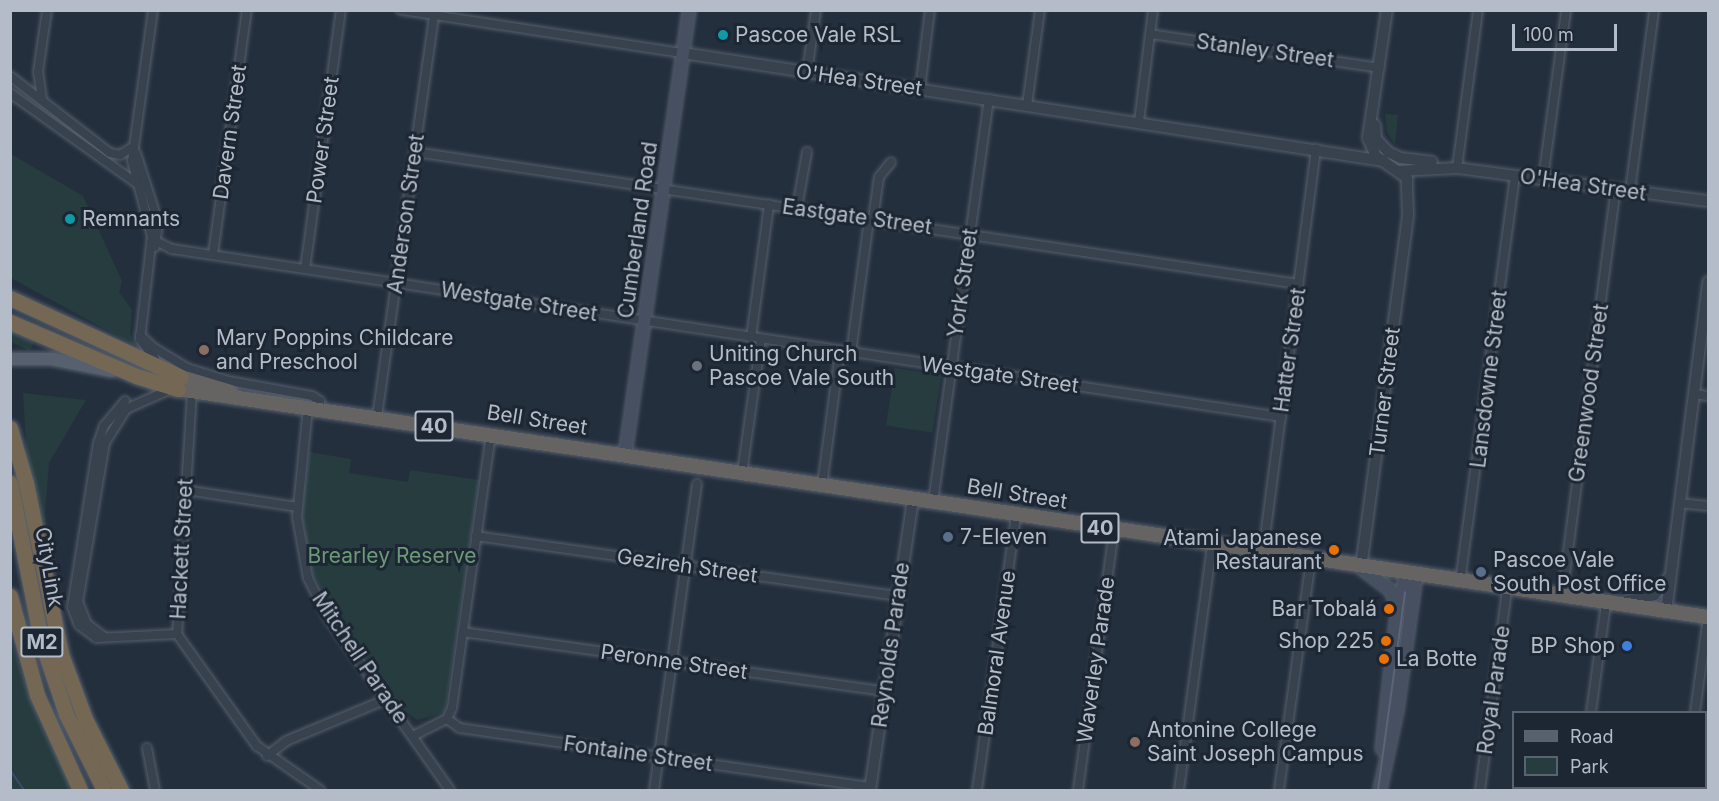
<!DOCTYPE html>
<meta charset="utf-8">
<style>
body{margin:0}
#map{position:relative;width:1719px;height:801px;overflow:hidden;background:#242f3e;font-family:Inter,sans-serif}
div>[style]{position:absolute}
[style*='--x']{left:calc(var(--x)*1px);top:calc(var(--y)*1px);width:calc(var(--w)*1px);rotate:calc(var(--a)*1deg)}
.green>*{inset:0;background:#263c3f;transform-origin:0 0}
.stream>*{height:2px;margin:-1px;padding:0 1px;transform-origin:1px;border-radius:1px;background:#394c67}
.roads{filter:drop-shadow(0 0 2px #565f6c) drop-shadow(0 0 2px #565f6c)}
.minor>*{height:8px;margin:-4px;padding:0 4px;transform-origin:4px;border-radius:4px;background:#38414e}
.tertiary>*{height:10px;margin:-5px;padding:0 5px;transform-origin:5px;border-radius:5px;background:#38414e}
.secondary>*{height:12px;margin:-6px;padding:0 6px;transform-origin:6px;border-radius:6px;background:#465061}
.primary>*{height:12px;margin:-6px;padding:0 6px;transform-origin:6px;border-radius:6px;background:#56606e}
.trunk>*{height:14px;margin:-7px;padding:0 7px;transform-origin:7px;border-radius:7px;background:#656462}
.motorway>*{height:15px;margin:-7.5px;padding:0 7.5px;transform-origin:7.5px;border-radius:7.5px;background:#746855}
.tram>*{height:1.5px;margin:-0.75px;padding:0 0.75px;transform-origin:0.75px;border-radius:0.75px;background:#5a6575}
.dots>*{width:16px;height:16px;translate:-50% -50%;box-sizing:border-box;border:3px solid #1d2633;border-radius:50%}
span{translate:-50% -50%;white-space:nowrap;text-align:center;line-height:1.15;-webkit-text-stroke:6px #1d2633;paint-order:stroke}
.shield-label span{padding:2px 4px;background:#1d2633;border:2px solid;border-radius:4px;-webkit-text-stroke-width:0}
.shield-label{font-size:20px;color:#b4bcc9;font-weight:700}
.poi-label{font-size:21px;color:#b4bcc9}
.left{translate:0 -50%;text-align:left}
.right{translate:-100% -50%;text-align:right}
.street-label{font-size:21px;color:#b4bcc9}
.park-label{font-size:21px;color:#6b9a76}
.frame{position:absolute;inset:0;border:12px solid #b4bcc9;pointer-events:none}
.legend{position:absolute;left:1512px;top:711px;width:195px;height:78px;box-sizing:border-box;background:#1d2633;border:2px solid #59626f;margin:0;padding:8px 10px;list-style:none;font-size:18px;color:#b4bcc9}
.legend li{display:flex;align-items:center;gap:12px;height:30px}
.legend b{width:30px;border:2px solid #59626f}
.scale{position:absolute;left:1512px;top:24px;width:105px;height:27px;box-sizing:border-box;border:3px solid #b4bcc9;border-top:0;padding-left:8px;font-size:18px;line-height:21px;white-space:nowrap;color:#b4bcc9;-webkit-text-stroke:4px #1d2633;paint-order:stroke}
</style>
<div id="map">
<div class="green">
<i style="clip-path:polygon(1385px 114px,1398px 115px,1395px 145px,1387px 132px)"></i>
<i style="clip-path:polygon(11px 154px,83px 196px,122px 281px,119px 292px,132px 310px,130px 334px,136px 346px,11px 278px)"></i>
<i style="clip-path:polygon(10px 329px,35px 339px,30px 351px,11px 342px)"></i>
<i style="left:895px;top:368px;width:47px;height:58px;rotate:9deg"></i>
<i style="clip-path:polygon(23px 393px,86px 400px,49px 463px,45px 514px,49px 548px,46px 548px,27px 460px)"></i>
<i style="clip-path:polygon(309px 452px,351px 459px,349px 473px,408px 482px,410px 470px,479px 480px,445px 710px,440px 714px,417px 720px,394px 703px,312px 573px,302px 513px)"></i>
<i style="clip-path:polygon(10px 637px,38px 720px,73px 790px,11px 790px)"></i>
</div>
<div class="stream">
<i style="--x:10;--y:770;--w:24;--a:55"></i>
</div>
<div class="roads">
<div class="minor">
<i style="--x:153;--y:10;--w:152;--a:97.9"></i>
<i style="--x:132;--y:161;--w:78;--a:75.1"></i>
<i style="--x:152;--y:236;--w:104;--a:96.6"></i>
<i style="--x:140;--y:339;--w:25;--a:53"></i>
<i style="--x:401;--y:10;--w:285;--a:8.7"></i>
<i style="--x:1150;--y:34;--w:232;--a:8.4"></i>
<i style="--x:807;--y:72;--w:63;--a:-81.7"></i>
<i style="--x:10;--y:76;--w:126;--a:37.6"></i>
<i style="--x:110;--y:153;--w:10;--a:11"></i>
<i style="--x:120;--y:155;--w:15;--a:-32"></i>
<i style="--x:920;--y:89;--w:80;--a:-82.8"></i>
<i style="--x:10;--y:93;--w:155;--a:35.5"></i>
<i style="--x:42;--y:99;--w:27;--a:-98"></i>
<i style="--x:38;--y:72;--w:63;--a:-81.7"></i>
<i style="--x:1027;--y:105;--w:96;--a:-82.2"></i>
<i style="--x:1139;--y:121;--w:112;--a:-82.8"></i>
<i style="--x:415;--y:152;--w:893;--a:8.5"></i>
<i style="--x:136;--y:153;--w:72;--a:72.3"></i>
<i style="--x:158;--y:222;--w:25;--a:97"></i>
<i style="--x:1457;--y:168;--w:159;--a:-82.4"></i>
<i style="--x:1543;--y:179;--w:171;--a:-82.2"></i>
<i style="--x:1630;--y:191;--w:183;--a:-82.4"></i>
<i style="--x:797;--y:208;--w:57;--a:-79.9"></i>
<i style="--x:873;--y:219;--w:42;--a:-81.9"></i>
<i style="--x:879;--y:177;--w:19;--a:-51"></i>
<i style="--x:152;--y:239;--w:22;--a:27"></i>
<i style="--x:172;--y:249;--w:1122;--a:8.61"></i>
<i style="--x:213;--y:254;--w:246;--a:-82.1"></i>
<i style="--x:305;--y:269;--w:261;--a:-82.1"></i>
<i style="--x:140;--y:335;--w:19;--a:43"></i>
<i style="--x:154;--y:348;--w:39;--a:31"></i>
<i style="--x:187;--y:368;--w:44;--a:17.2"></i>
<i style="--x:229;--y:381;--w:84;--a:10.2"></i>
<i style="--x:312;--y:396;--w:9;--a:32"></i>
<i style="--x:320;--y:401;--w:8;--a:90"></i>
<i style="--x:751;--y:338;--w:135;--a:-82.3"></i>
<i style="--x:851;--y:353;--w:135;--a:-82.3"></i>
<i style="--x:192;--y:392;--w:242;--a:93.5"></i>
<i style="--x:177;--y:634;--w:138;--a:54.5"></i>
<i style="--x:257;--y:746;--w:77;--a:34.9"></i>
<i style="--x:1694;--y:394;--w:14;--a:8"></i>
<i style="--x:125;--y:401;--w:33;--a:130"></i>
<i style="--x:104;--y:426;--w:18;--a:109"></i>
<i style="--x:98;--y:443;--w:166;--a:99"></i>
<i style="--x:72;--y:607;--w:19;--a:69"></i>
<i style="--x:79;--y:625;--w:21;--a:37"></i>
<i style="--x:96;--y:638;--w:81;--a:-2.8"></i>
<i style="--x:308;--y:407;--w:111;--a:95.7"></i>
<i style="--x:297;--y:517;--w:62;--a:79.8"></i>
<i style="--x:308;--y:578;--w:46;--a:62.9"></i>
<i style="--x:329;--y:619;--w:209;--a:54.7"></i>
<i style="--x:377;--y:417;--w:411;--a:-81.9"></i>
<i style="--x:742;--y:473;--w:135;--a:-81.9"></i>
<i style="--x:822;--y:486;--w:136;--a:-82.4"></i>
<i style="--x:185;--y:490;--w:113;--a:8.6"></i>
<i style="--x:933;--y:502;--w:407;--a:-82.1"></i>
<i style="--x:1679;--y:503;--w:29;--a:6"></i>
<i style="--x:476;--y:536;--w:426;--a:8.1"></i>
<i style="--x:1263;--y:552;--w:407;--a:-82.5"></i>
<i style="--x:1460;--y:582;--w:410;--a:-82.3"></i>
<i style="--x:1562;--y:597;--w:412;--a:-82.5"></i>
<i style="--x:463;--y:632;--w:426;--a:8"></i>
<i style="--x:103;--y:636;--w:20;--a:-143"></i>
<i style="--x:87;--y:624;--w:24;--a:-112"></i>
<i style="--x:78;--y:602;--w:161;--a:-80.4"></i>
<i style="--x:105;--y:443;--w:40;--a:-58"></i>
<i style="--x:126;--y:409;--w:49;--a:-24"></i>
<i style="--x:1591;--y:712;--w:109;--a:-82.1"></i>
<i style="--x:1695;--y:712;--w:96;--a:-82.2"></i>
<i style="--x:447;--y:719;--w:12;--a:-66"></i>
<i style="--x:452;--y:708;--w:276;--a:-81.9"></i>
<i style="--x:413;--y:736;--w:38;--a:-27"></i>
<i style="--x:447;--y:719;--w:16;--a:35"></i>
<i style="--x:460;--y:728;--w:415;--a:8.2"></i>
<i style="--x:147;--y:748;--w:43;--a:79.2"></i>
<i style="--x:267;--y:756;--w:24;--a:-38"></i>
<i style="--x:286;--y:741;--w:109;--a:-22.6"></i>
<i style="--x:654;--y:790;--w:309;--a:-82"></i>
<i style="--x:977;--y:790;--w:278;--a:-81.9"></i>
<i style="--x:1078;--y:790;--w:262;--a:-82.1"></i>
<i style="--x:1179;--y:790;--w:247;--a:-82.3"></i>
<i style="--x:1279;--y:790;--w:232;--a:-82.1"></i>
<i style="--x:1480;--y:790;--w:203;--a:-82.3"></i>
<i style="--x:1581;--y:790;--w:2;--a:-90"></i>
<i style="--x:1685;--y:790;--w:2;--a:-90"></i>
</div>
<div class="tertiary">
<i style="--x:683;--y:53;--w:709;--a:8.76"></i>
<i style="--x:1375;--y:125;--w:14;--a:86"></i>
<i style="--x:1376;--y:139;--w:18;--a:47"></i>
<i style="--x:1388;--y:152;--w:14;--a:25"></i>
<i style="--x:1401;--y:158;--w:31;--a:7"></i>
<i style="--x:1398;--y:171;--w:59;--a:-2.9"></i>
<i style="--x:1457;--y:168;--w:253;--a:7.5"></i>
<i style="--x:1361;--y:568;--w:356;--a:-82.4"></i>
<i style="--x:1408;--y:215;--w:37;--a:-92"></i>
<i style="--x:1407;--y:178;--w:38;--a:-145"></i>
<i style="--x:1376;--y:156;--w:20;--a:-114"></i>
<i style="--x:1368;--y:138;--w:129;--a:-81.6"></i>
<i style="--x:1622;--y:602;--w:33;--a:-12"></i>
<i style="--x:1654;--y:595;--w:23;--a:-49"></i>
<i style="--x:1666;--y:612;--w:333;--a:-82.7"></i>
<i style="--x:870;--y:790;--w:294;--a:-81.6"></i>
</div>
<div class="secondary">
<i style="--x:625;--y:455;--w:450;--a:-81.8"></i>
<i style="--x:1361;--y:568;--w:38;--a:37"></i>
<i style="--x:1391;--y:591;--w:16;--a:68"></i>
<i style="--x:1382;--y:749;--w:127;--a:-83.7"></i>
<i style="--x:1396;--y:623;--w:50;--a:-78.5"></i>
<i style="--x:1380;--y:790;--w:81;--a:-77.9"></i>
<i style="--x:1397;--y:711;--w:136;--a:-82"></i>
</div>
<div class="primary">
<i style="--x:10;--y:359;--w:42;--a:0"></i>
<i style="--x:52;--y:359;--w:61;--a:11.3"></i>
</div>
<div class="trunk">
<i style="--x:181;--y:377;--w:52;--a:16.7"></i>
<i style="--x:178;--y:389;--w:1547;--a:8.48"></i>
</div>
<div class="motorway">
<i style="--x:10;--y:298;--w:188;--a:24.8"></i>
<i style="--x:10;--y:322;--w:137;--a:23.2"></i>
<i style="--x:136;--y:376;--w:44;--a:17.2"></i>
<i style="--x:10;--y:428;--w:57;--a:73.8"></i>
<i style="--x:26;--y:483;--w:175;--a:78.4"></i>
<i style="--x:61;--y:654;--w:69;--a:69.7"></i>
<i style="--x:85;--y:719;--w:80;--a:63.1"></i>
<i style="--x:10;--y:483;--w:160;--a:78.8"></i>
<i style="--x:41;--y:640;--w:78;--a:71.3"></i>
<i style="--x:66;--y:714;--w:85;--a:63.4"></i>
<i style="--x:10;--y:596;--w:103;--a:74.7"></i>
<i style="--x:37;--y:695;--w:104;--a:65.6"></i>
</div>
</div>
<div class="tram">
<i style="--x:1378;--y:790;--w:199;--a:-82.2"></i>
</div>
<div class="dots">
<i style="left:723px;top:35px;background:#0f9aa8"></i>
<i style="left:70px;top:219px;background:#0f9aa8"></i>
<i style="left:204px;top:350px;background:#8d6e63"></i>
<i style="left:697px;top:366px;background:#6b7280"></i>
<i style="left:948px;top:537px;background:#5c6f8a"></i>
<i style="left:1334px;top:550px;background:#e8710a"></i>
<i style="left:1481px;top:572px;background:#5c6f8a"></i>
<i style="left:1389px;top:609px;background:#e8710a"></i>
<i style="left:1386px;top:641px;background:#e8710a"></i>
<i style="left:1627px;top:646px;background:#3f7fe0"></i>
<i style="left:1384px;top:659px;background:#e8710a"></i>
<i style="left:1135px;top:742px;background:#8d6e63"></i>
</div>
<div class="shield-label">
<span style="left:434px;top:426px">40</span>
<span style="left:1100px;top:528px">40</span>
<span style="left:42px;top:642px">M2</span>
</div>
<div class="poi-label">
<span class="left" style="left:735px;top:35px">Pascoe Vale RSL</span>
<span class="left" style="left:82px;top:219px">Remnants</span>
<span class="left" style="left:216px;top:350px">Mary Poppins Childcare<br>and Preschool</span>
<span class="left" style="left:709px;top:366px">Uniting Church<br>Pascoe Vale South</span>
<span class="left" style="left:960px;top:537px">7-Eleven</span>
<span class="right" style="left:1322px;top:550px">Atami Japanese<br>Restaurant</span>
<span class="left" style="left:1493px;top:572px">Pascoe Vale<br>South Post Office</span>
<span class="right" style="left:1377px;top:609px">Bar Tobalá</span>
<span class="right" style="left:1374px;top:641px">Shop 225</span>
<span class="right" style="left:1615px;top:646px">BP Shop</span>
<span class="left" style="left:1396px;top:659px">La Botte</span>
<span class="left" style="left:1147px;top:742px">Antonine College<br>Saint Joseph Campus</span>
</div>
<div class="street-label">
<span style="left:1265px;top:51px;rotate:8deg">Stanley Street</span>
<span style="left:859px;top:80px;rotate:8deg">O'Hea Street</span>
<span style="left:230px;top:132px;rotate:-82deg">Davern Street</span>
<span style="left:323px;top:140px;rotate:-82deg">Power Street</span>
<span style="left:1583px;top:185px;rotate:8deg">O'Hea Street</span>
<span style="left:406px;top:214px;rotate:-82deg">Anderson Street</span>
<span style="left:857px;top:217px;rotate:8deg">Eastgate Street</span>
<span style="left:638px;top:230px;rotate:-82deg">Cumberland Road</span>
<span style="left:963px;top:283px;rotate:-82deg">York Street</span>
<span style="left:519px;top:302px;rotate:9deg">Westgate Street</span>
<span style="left:1290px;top:350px;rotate:-82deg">Hatter Street</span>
<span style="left:1000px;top:375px;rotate:8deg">Westgate Street</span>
<span style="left:1489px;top:379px;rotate:-83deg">Lansdowne Street</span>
<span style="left:1385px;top:392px;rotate:-83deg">Turner Street</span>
<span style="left:1589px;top:393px;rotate:-82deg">Greenwood Street</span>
<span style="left:537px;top:420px;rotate:9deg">Bell Street</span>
<span style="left:1017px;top:494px;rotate:9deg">Bell Street</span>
<span style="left:182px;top:549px;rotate:-87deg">Hackett Street</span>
<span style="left:687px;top:566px;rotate:8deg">Gezireh Street</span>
<span style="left:49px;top:567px;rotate:80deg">CityLink</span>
<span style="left:891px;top:645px;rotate:-82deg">Reynolds Parade</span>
<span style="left:997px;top:653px;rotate:-82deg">Balmoral Avenue</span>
<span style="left:360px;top:658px;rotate:56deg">Mitchell Parade</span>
<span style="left:1096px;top:660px;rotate:-82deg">Waverley Parade</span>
<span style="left:674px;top:662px;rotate:8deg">Peronne Street</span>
<span style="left:1494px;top:690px;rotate:-82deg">Royal Parade</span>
<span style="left:638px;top:754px;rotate:8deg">Fontaine Street</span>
</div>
<div class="park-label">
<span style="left:392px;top:556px">Brearley Reserve</span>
</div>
<div class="frame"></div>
<ul class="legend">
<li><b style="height:8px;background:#56606e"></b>Road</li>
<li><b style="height:16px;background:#263c3f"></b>Park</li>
</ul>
<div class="scale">100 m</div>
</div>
